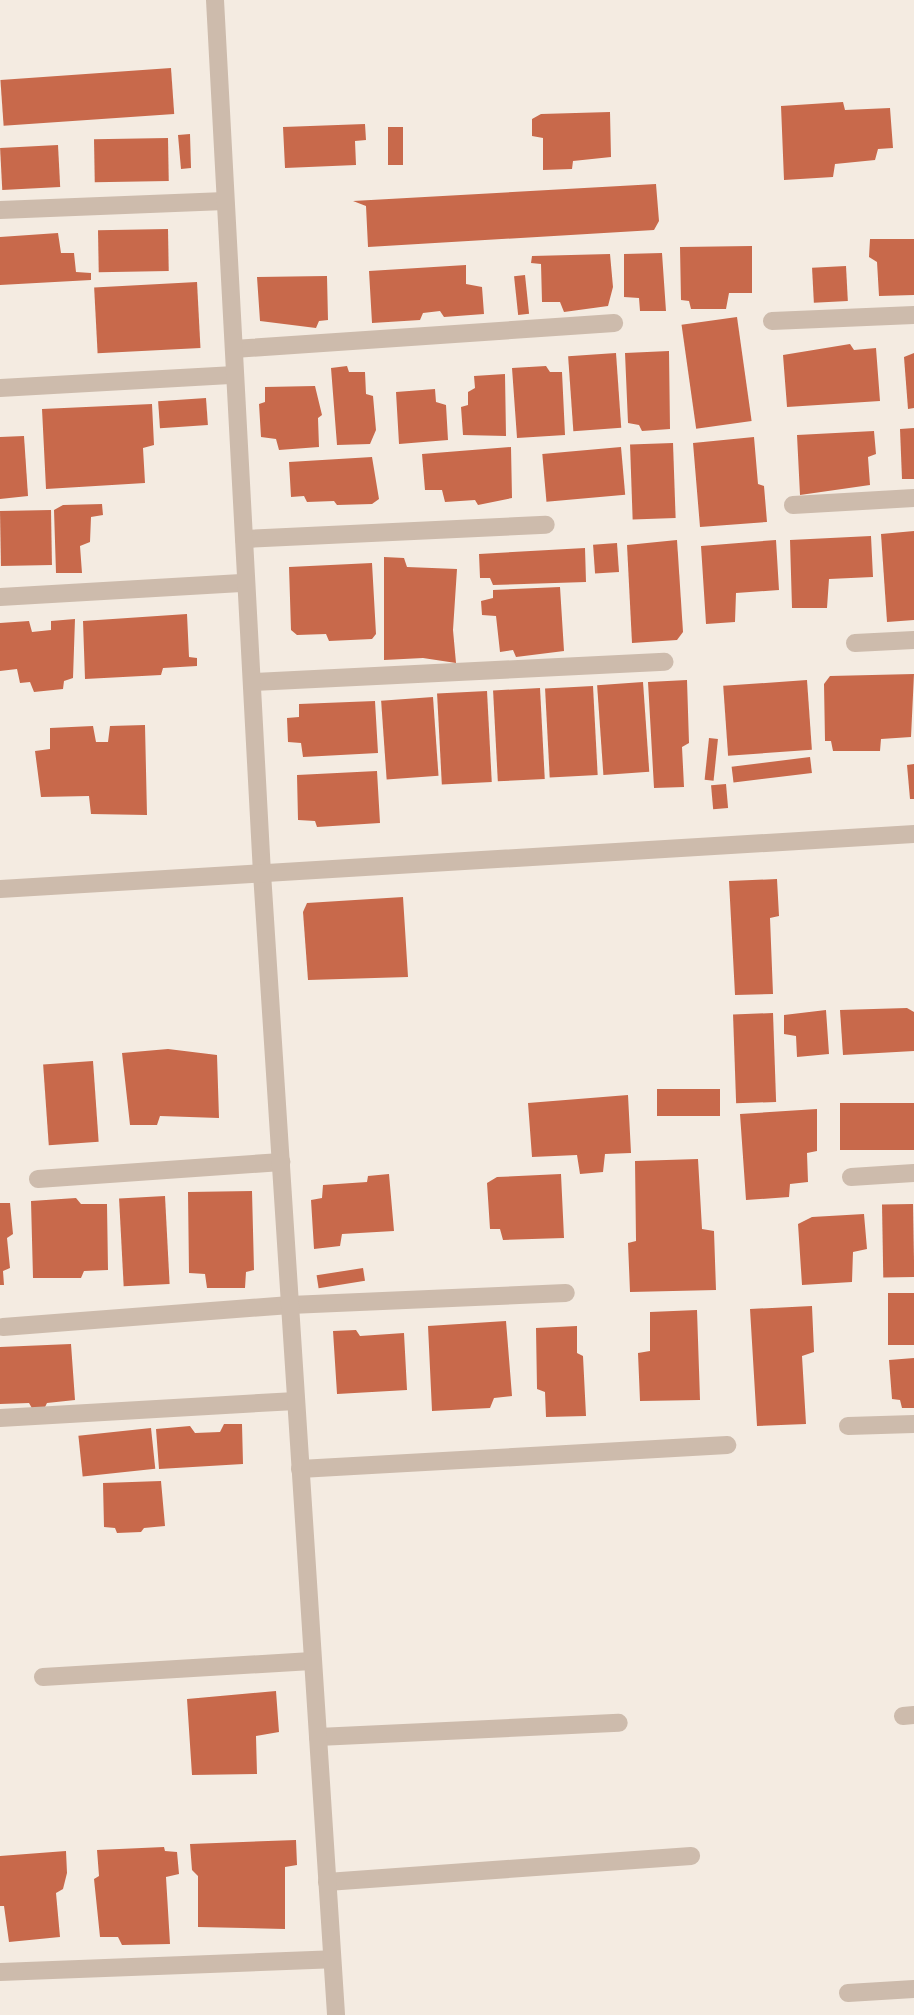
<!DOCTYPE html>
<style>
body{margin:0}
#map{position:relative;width:914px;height:2015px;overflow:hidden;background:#f4ebe1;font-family:Jost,sans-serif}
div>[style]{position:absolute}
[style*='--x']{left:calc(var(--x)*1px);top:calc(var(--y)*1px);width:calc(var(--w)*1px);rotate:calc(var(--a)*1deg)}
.building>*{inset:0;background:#c8694b;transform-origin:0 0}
.service>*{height:18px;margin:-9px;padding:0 9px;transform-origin:9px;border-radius:9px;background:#cdbbac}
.minor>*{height:18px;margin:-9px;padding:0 9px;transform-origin:9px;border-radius:9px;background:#cdbbac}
span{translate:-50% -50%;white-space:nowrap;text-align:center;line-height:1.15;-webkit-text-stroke:6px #fbf5ee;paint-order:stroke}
</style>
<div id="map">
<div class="building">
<i style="left:171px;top:68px;width:46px;height:171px;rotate:86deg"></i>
<i style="clip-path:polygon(843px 102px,845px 110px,890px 108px,893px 148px,878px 149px,875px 160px,835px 164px,833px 177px,784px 180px,781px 106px)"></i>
<i style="clip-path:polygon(610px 112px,611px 157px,573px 161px,572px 169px,543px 170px,543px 138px,532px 136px,532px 119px,541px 114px)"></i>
<i style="clip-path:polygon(365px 124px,366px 140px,355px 141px,356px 165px,285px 168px,283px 127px)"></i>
<i style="left:403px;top:127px;width:38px;height:15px;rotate:90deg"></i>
<i style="clip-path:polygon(190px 134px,191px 168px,181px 169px,178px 135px)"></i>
<i style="left:168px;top:138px;width:43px;height:74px;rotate:89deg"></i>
<i style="left:58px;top:145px;width:42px;height:58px;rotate:87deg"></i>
<i style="clip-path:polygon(656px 184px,659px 221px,654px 230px,368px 247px,366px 206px,353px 201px)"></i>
<i style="left:168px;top:229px;width:42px;height:70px;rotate:89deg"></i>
<i style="clip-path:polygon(58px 233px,61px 253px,74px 253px,76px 272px,91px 273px,91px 280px,0 285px,0 237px)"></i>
<i style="clip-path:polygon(870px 239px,914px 239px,914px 295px,879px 296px,877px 262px,869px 257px)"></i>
<i style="clip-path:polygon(752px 246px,752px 293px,729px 293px,726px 309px,691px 309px,689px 301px,681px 300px,680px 247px)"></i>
<i style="clip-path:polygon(662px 253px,666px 311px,640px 311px,639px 298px,624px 297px,624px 254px)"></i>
<i style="clip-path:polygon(610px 254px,613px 287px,608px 306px,564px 312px,560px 302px,542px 302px,541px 264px,531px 263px,532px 256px)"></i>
<i style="clip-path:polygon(466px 265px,466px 284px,482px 287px,484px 314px,444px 317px,440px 311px,423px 313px,420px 320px,372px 323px,369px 271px)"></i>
<i style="left:846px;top:266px;width:35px;height:34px;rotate:87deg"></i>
<i style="left:525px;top:275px;width:39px;height:11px;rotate:84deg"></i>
<i style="clip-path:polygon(327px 276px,328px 320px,319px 321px,316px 328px,260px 321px,257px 277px)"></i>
<i style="left:197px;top:282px;width:66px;height:103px;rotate:87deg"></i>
<i style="left:737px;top:317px;width:105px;height:56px;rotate:82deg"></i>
<i style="clip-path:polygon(850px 344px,854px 350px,876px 348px,880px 401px,787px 407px,783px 355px)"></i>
<i style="clip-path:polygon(669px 351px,670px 429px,642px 431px,639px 425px,628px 423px,625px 353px)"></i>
<i style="left:616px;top:353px;width:75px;height:48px;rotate:86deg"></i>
<i style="clip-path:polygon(914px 353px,914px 408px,908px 409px,904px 357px)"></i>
<i style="clip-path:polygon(347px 366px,349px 372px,365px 372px,366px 394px,373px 396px,376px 430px,370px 444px,337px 445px,331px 368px)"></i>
<i style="clip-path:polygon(546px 366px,550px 372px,562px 372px,565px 435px,517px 438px,512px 368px)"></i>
<i style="clip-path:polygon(505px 374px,506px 436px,463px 435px,461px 407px,468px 405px,468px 392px,475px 388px,474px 376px)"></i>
<i style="clip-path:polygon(315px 386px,322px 415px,318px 418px,319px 447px,279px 450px,276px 439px,261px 437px,259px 404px,265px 402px,265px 387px)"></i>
<i style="clip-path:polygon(435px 389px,436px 402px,446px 405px,448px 440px,399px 444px,396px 392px)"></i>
<i style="left:206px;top:398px;width:27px;height:48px;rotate:86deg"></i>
<i style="clip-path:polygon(152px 404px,154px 445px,143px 448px,145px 483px,46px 489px,42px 409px)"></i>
<i style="clip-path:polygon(914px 428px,914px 479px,902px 479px,900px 429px)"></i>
<i style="clip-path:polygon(874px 431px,876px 454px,868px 457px,870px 485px,800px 495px,797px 435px)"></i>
<i style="clip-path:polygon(24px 436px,28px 496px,0 499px,0 437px)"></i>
<i style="clip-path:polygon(754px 437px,758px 484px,764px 486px,767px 522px,700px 527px,693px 443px)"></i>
<i style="left:673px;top:443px;width:75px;height:43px;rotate:88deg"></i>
<i style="clip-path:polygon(511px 447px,512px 498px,478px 505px,475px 500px,445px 502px,442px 490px,425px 490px,422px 454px)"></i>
<i style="left:621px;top:447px;width:48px;height:79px;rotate:85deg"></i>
<i style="clip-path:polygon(372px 457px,379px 499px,372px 504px,337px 505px,334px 501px,307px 502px,304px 496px,291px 497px,289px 462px)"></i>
<i style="clip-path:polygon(102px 504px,103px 515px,91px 517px,90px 542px,80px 546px,82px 573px,56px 573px,54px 510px,63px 505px)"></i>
<i style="left:51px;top:510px;width:55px;height:51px;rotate:89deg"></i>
<i style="clip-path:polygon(914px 531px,914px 620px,887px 622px,881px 534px)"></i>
<i style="clip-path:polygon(871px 536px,873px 577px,829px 579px,827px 608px,792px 608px,790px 540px)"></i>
<i style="clip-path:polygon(677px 540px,683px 632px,677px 640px,632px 643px,627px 545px)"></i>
<i style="clip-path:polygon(776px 540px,779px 590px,736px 593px,735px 622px,706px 624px,701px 546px)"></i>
<i style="left:617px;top:543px;width:29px;height:24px;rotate:86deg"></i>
<i style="clip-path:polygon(585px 548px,586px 582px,493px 585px,490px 578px,480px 578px,479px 554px)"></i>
<i style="clip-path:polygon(384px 557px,404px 558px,407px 567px,457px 569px,453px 630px,456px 663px,423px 658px,384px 660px)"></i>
<i style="clip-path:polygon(372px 563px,376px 634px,372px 639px,329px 641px,326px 634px,297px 635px,291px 630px,289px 567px)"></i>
<i style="clip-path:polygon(560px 587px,564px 651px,516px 657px,513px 650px,500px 652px,496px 616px,482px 615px,481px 601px,493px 598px,493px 590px)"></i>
<i style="clip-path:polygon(187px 614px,189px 657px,197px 658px,197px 666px,163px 668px,161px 675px,85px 679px,83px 621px)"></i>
<i style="clip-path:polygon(75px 619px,73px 678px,64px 681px,63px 689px,34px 692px,30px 682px,20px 683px,17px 669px,0 671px,0 623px,29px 621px,32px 632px,51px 630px,51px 621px)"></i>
<i style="clip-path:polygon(914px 674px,911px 737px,881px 739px,880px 751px,833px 751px,831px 741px,825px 741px,824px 684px,830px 676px)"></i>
<i style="clip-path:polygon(687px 680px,689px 743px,682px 747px,684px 787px,654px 788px,648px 682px)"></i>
<i style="left:807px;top:680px;width:70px;height:84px;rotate:86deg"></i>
<i style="left:643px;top:682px;width:90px;height:46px;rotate:86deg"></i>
<i style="left:593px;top:686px;width:89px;height:48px;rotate:87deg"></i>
<i style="left:540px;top:688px;width:91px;height:47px;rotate:87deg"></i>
<i style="left:487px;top:691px;width:91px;height:50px;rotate:87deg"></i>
<i style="left:433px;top:697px;width:79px;height:52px;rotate:86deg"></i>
<i style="clip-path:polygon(375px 701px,378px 753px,303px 757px,301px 743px,288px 742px,287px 718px,299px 717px,299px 704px)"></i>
<i style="clip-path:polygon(145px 725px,147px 815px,91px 814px,89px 796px,41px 797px,35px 751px,50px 749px,50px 728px,93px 726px,96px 742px,108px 742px,110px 726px)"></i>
<i style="left:709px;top:738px;width:9px;height:42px;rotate:6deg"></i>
<i style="left:810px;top:757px;width:16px;height:79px;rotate:83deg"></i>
<i style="clip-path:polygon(914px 764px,914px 799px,910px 799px,907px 765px)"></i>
<i style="clip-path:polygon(377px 771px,380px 823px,317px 827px,315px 821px,298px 820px,297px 775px)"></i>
<i style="left:726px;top:784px;width:24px;height:15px;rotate:85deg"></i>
<i style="clip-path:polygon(777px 879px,779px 916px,770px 918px,773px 994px,735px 995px,729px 881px)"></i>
<i style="clip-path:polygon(403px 897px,408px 977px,308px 980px,303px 912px,307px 903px)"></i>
<i style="clip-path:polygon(907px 1008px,914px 1012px,914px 1051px,843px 1055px,840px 1010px)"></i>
<i style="clip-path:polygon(826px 1010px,829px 1054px,797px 1057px,796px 1036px,784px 1034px,784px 1015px)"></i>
<i style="left:773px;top:1013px;width:89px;height:40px;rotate:88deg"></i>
<i style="clip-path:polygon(168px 1049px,217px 1055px,219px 1118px,160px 1116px,157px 1125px,130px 1125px,122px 1053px)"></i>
<i style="left:93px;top:1061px;width:81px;height:50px;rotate:86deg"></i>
<i style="left:720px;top:1089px;width:27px;height:63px;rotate:90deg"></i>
<i style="clip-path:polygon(628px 1095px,631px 1153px,605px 1154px,603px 1172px,580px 1174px,577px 1155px,532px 1157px,528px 1103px)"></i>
<i style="left:914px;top:1103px;width:47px;height:74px;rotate:90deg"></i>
<i style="clip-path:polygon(817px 1109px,817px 1151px,807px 1153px,808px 1182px,790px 1184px,789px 1197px,746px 1200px,740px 1114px)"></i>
<i style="clip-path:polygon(698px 1159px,702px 1229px,714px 1231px,716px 1290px,630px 1292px,628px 1243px,636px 1241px,635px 1161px)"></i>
<i style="clip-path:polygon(389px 1174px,394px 1231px,342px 1234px,340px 1246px,314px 1249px,311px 1200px,322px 1198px,323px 1185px,367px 1182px,368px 1176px)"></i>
<i style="clip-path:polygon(561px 1174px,564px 1238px,503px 1240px,500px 1229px,490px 1229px,487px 1183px,497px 1177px)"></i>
<i style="clip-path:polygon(252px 1191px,254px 1270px,246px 1272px,245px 1288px,207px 1288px,205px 1274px,189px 1273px,188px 1192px)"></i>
<i style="left:165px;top:1196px;width:88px;height:46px;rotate:87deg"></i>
<i style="clip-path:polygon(76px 1198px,81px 1204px,107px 1204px,108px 1270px,84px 1271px,81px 1278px,33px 1278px,31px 1201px)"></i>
<i style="clip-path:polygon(0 1203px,10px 1203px,13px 1234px,7px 1238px,10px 1268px,3px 1271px,4px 1285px,0 1285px)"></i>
<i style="left:913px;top:1204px;width:73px;height:31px;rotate:89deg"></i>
<i style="clip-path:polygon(864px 1214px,867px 1249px,853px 1252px,852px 1282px,802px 1285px,798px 1224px,812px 1217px)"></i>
<i style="left:363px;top:1268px;width:13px;height:47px;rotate:81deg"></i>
<i style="left:914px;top:1293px;width:52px;height:26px;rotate:90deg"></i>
<i style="clip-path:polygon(812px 1306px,814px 1352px,802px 1356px,806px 1424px,757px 1426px,750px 1309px)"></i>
<i style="clip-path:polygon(697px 1310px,700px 1400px,640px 1401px,638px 1353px,650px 1351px,650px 1312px)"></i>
<i style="clip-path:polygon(506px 1321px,512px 1396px,494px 1398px,490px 1408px,432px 1411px,428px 1326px)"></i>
<i style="clip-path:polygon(577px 1326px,577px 1353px,583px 1356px,586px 1416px,546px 1417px,545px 1392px,537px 1389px,536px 1328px)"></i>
<i style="clip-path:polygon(356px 1330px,360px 1336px,404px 1333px,407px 1390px,337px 1394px,333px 1331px)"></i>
<i style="clip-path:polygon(71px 1344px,75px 1400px,47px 1403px,44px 1409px,33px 1410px,29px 1403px,0 1404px,0 1347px)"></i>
<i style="clip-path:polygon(914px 1358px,914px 1408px,902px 1408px,900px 1400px,892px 1399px,889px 1360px)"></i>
<i style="clip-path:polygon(224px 1424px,242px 1424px,243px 1464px,159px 1469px,156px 1429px,190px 1426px,195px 1433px,220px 1432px)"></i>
<i style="left:151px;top:1428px;width:41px;height:73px;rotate:84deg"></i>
<i style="clip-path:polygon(161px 1481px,165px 1526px,144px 1528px,141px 1532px,117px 1533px,115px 1528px,104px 1527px,103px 1483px)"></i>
<i style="clip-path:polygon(276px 1691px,279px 1732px,256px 1736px,257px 1774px,192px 1775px,187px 1699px)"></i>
<i style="clip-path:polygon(296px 1840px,297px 1865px,285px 1867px,285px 1929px,198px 1927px,198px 1876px,192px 1870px,190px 1844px)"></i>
<i style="clip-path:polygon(164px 1847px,165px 1851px,177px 1852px,179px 1874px,166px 1877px,170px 1944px,122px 1945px,118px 1937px,100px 1937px,94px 1879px,99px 1876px,97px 1850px)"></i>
<i style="clip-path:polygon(66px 1851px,67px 1873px,63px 1889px,56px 1893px,60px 1937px,9px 1942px,4px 1906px,0 1906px,0 1856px)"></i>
</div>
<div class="service">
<i style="--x:0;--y:210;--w:225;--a:-2.3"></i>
<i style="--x:772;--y:321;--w:142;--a:-2.4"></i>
<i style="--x:234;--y:349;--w:381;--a:-3.9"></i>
<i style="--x:0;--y:388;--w:235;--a:-3.2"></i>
<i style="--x:793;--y:505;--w:121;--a:-3.3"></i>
<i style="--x:244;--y:539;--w:302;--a:-2.7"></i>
<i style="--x:0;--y:597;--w:246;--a:-3.3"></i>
<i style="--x:855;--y:643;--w:59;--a:-2.9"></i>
<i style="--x:252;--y:682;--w:413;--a:-2.8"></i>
<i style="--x:851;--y:1177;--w:63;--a:-3.6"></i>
<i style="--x:38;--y:1179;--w:244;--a:-4"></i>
<i style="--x:3;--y:1327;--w:288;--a:-4.4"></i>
<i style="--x:290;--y:1305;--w:276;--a:-2.5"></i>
<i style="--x:0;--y:1418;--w:296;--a:-3.3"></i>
<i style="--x:848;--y:1426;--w:66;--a:-1.7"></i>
<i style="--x:300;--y:1469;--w:428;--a:-3.2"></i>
<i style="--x:43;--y:1677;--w:269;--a:-3.4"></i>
<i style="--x:903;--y:1716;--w:11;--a:-5"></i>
<i style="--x:318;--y:1737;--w:301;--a:-2.7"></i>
<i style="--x:327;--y:1882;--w:365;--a:-4.1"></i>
<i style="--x:0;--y:1972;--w:332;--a:-2.2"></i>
<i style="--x:848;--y:1993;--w:66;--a:-3.5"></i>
</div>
<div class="minor">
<i style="--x:215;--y:0;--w:874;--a:86.92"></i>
<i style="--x:262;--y:873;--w:1144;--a:86.29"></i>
<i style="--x:0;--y:889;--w:916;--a:-3.44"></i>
</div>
</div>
